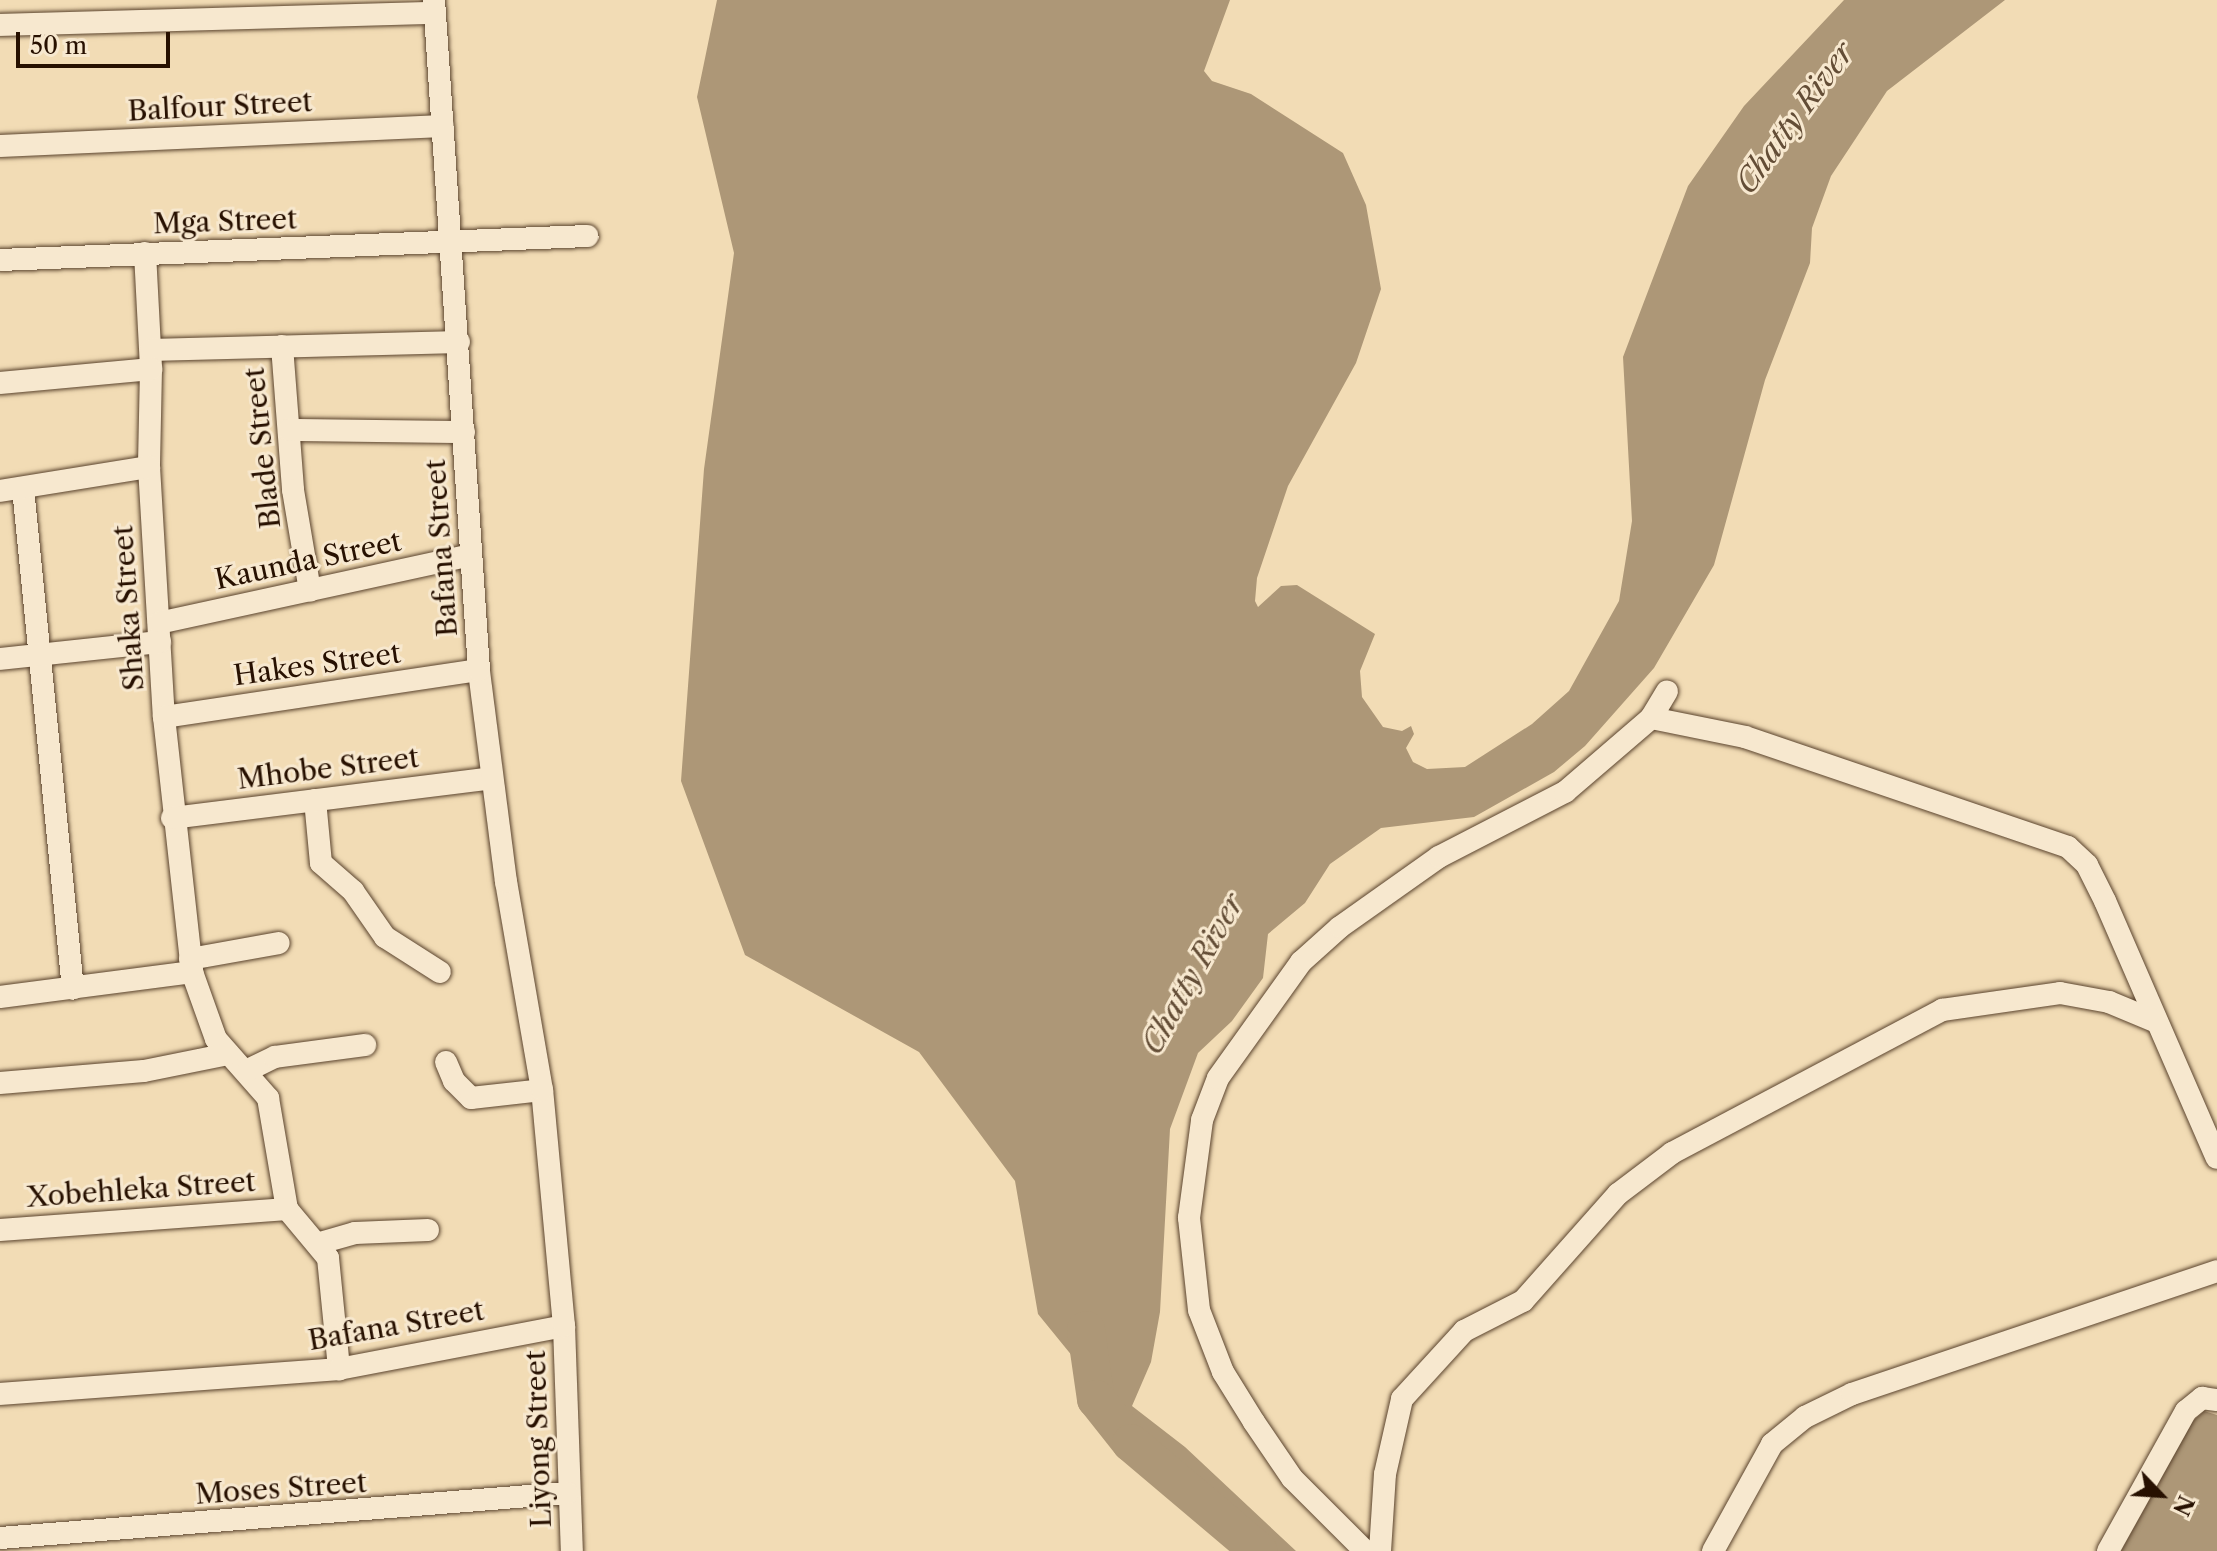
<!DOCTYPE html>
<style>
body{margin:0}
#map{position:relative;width:2217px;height:1551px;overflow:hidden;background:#f2dcb5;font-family:"Libre Caslon Text",serif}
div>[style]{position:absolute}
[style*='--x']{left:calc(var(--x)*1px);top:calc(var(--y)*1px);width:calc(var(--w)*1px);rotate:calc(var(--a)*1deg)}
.water>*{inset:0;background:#ad9777}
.river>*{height:38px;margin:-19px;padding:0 19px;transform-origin:19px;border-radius:19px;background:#ad9777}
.roads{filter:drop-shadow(0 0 2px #5a432d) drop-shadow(0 0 2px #5a432d)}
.minor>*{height:22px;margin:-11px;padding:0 11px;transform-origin:11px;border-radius:11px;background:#f7e8cf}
span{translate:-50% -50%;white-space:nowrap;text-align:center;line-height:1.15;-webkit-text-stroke:6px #f7e8cf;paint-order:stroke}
.street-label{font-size:28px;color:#271000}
.water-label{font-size:30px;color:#634d36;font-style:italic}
.north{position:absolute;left:2121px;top:1455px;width:80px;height:80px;-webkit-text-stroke:6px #f7e8cf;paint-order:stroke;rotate:115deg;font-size:22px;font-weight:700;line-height:32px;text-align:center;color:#271000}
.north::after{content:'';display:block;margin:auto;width:28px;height:36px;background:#271000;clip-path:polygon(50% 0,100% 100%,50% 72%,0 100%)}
.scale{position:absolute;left:16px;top:32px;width:154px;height:36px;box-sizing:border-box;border:4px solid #271000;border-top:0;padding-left:10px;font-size:24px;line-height:28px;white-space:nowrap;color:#271000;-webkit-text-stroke:6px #f7e8cf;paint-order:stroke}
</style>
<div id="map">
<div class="water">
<i style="clip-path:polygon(717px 0,1230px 0,1204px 71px,1212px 81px,1251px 94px,1343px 153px,1366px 205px,1381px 289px,1356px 363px,1288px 486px,1257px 578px,1255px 601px,1258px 607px,1281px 586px,1297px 585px,1375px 634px,1360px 671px,1362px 697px,1383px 727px,1402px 731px,1411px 726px,1414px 734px,1406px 748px,1413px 762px,1427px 769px,1465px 767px,1532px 724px,1569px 691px,1619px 601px,1632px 521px,1623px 357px,1688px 186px,1744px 106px,1844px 0,2005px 0,1887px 91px,1831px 176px,1812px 228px,1810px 263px,1765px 380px,1714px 565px,1654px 668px,1585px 746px,1554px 772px,1474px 817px,1381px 828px,1330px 864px,1305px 903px,1268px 934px,1263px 978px,1232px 1021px,1198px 1053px,1170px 1129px,1160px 1312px,1151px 1362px,1132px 1406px,1185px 1447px,1296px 1551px,1231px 1551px,1038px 1314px,1015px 1181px,919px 1052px,745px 955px,681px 781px,704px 469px,734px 253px,697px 97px)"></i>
<i style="clip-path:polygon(2204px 1411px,2217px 1415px,2217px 1551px,2121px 1551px,2193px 1421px)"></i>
</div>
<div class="river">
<i style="--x:1086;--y:1330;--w:70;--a:81.8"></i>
<i style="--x:1096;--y:1399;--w:56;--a:51.5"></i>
<i style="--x:1131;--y:1443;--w:167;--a:40.2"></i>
</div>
<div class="roads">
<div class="minor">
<i style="--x:0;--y:25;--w:434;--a:-1.6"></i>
<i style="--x:0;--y:146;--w:443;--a:-2.6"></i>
<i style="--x:145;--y:253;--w:116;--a:87"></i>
<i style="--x:151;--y:369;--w:98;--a:91.2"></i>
<i style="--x:149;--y:467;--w:250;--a:86.6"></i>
<i style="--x:164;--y:717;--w:257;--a:83.7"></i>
<i style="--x:192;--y:972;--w:71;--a:70.3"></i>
<i style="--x:216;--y:1039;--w:79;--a:48.6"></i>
<i style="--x:268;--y:1098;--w:113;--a:80.3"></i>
<i style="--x:287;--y:1209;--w:64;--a:50.1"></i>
<i style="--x:328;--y:1258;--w:112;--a:84.3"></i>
<i style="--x:0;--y:260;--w:588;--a:-2.34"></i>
<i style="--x:282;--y:346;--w:144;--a:85.6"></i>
<i style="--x:293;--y:490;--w:102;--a:80.4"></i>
<i style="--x:151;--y:350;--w:308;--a:-1.5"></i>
<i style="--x:0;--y:383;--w:152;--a:-5.3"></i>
<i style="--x:289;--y:430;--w:175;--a:0.7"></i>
<i style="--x:23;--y:488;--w:503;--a:84.3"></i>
<i style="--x:0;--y:491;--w:151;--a:-9.2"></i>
<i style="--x:159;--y:623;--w:318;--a:-12.3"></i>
<i style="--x:0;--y:659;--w:161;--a:-6.1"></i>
<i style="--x:164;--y:717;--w:318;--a:-8.5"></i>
<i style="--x:1651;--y:718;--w:96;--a:11.4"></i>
<i style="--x:1745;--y:737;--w:341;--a:18.8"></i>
<i style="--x:2068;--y:847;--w:26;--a:43"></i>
<i style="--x:2087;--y:865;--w:40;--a:63.4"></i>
<i style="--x:2105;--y:901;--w:280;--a:66.5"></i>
<i style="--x:315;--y:800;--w:63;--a:84.6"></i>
<i style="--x:321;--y:863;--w:43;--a:41.2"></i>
<i style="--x:353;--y:891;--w:56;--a:55.2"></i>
<i style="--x:385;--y:937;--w:65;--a:32.5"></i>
<i style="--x:172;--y:818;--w:321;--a:-7.1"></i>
<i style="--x:190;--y:959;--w:90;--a:-10.2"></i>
<i style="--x:0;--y:997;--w:194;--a:-7.4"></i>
<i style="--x:446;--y:1062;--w:21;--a:67"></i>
<i style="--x:454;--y:1081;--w:24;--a:45"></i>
<i style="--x:471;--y:1098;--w:71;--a:-6.4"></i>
<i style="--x:248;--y:1070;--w:30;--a:-26"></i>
<i style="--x:275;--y:1057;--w:91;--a:-7.6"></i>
<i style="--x:0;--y:1083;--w:144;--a:-4.8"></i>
<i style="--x:144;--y:1071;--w:86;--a:-11.4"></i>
<i style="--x:0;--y:1230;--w:288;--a:-4.2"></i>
<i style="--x:320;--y:1243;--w:36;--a:-16"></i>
<i style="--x:355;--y:1233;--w:73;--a:-2.4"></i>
<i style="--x:564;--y:1326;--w:225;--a:88"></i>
<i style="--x:0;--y:1394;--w:340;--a:-4.2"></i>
<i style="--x:339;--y:1369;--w:229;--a:-10.8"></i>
<i style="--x:564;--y:1326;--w:237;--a:-95.3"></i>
<i style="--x:542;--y:1090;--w:211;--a:-99.8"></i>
<i style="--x:506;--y:882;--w:214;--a:-97.3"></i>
<i style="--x:479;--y:670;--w:672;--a:-93.84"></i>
<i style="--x:0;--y:1538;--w:569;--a:-4.54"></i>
<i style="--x:1365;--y:1551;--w:103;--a:-135"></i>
<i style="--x:1292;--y:1478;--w:68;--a:-124.2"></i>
<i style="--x:1254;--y:1422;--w:59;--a:-121.8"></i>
<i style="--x:1223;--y:1372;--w:66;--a:-111.2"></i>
<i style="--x:1199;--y:1310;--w:93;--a:-96.2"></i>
<i style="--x:1189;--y:1218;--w:99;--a:-82.4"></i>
<i style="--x:1202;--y:1120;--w:45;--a:-69.1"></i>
<i style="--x:1218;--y:1078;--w:143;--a:-54.4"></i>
<i style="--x:1301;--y:962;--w:52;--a:-41.9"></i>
<i style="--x:1340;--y:927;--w:121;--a:-35.3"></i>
<i style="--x:1439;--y:857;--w:142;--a:-27.3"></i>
<i style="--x:1565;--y:792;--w:113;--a:-40.7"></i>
<i style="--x:1651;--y:718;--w:31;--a:-59"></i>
<i style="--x:1380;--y:1551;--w:77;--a:-86.3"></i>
<i style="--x:1385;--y:1474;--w:77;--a:-77.2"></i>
<i style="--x:1402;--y:1399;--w:92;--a:-47.6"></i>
<i style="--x:1464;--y:1331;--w:66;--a:-27"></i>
<i style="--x:1523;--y:1301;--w:143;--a:-48.4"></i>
<i style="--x:1618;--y:1194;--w:68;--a:-37.2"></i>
<i style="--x:1672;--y:1153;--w:306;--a:-27.9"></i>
<i style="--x:1942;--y:1010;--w:119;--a:-8.2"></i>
<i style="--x:2060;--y:993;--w:50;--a:10.4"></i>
<i style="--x:2109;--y:1002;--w:52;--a:22.6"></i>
<i style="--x:1713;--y:1551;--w:122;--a:-61.1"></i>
<i style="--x:1772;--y:1444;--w:43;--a:-39.3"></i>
<i style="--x:1805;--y:1417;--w:52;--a:-26.1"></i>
<i style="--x:1852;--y:1394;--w:385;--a:-18.6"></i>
<i style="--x:2108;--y:1551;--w:160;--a:-60.9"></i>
<i style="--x:2186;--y:1411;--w:21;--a:-39"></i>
<i style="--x:2202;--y:1398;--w:15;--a:8"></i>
</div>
</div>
<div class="street-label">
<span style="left:220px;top:106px;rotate:-3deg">Balfour Street</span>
<span style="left:225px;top:221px;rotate:-2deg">Mga Street</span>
<span style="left:262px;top:448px;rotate:-96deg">Blade Street</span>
<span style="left:441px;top:548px;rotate:-94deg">Bafana Street</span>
<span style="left:308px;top:560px;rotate:-12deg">Kaunda Street</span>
<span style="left:128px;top:608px;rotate:-94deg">Shaka Street</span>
<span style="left:317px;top:664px;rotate:-8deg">Hakes Street</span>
<span style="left:328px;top:768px;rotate:-7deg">Mhobe Street</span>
<span style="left:141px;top:1189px;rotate:-4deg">Xobehleka Street</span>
<span style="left:396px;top:1325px;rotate:-10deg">Bafana Street</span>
<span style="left:538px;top:1439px;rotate:-92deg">Liyong Street</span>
<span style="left:281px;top:1488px;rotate:-4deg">Moses Street</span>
</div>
<div class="water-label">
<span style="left:1795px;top:118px;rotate:-54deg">Chatty River</span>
<span style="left:1193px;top:974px;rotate:-61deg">Chatty River</span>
</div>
<div class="north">N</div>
<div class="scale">50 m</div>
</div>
